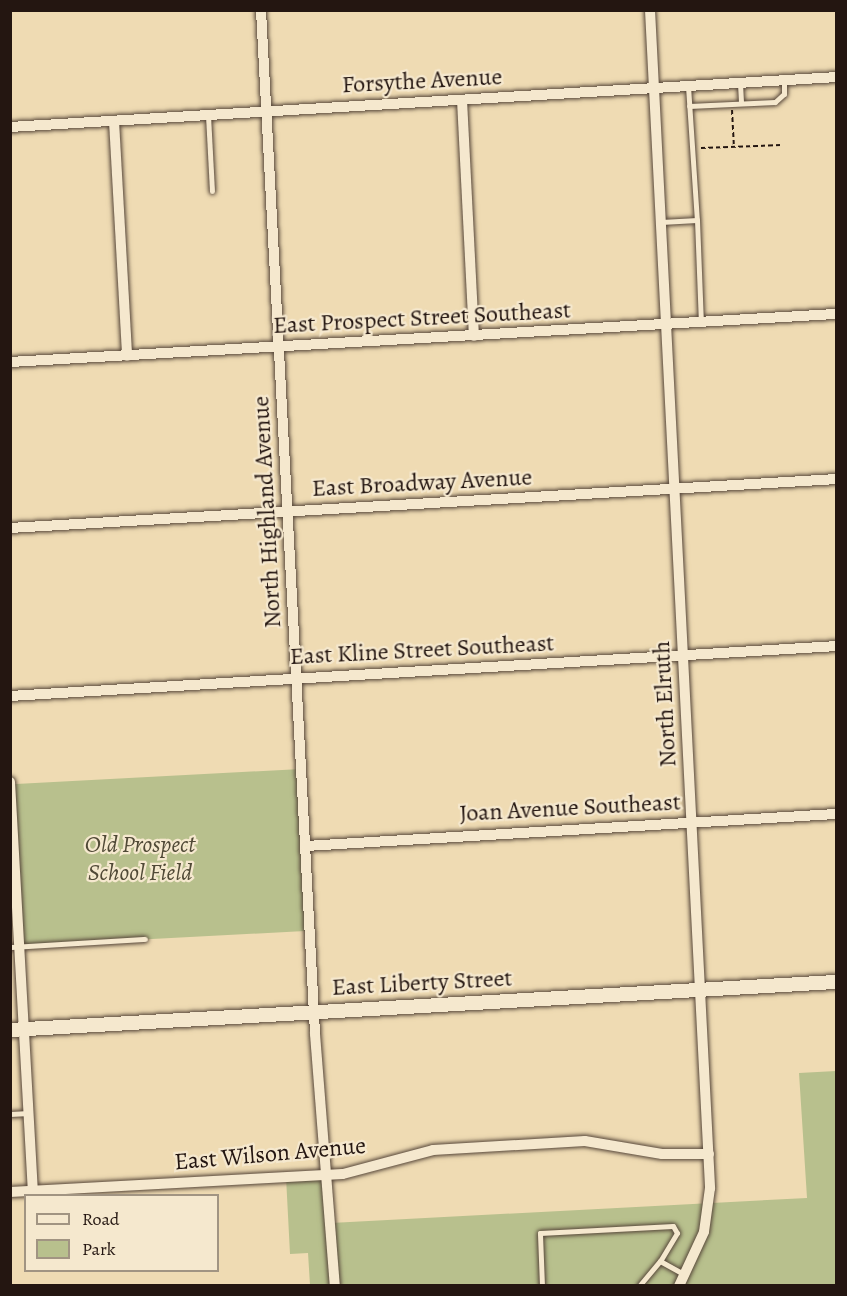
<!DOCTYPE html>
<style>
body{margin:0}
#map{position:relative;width:847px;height:1296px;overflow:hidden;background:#efdbb3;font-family:Alegreya,serif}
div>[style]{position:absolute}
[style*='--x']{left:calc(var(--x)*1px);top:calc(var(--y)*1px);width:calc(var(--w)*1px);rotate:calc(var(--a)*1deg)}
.green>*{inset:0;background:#b8c08d;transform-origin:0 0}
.path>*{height:2px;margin-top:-1px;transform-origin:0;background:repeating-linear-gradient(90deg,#241611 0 4.5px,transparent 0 7.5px)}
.roads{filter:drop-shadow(0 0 2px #57473a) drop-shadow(0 0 2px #57473a)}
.service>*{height:5px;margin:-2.5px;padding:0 2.5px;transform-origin:2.5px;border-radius:2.5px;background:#f5e8ce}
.minor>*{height:10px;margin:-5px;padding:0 5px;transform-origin:5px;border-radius:5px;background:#f5e8ce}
.tertiary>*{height:14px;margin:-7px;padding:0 7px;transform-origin:7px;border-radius:7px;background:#f5e8ce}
span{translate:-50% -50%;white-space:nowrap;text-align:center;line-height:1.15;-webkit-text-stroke:4.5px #f5e8ce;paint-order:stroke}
.street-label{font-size:24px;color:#241611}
.park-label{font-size:24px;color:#504936;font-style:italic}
.frame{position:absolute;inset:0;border:12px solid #241611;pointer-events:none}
.legend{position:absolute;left:24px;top:1194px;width:195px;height:78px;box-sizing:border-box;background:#f5e8ce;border:2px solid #a19482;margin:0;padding:8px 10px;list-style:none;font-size:18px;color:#241611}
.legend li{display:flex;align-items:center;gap:12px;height:30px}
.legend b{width:30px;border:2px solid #a19482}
</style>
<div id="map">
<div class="green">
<i style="left:301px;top:769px;width:162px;height:290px;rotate:87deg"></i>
<i style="clip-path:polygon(836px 1071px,836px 1285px,310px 1285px,308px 1253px,290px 1254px,286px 1177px,328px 1175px,331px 1223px,807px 1198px,799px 1073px)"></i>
</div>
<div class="path">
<i style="--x:732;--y:110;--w:36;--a:87"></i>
<i style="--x:701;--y:148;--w:80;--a:-2.1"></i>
</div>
<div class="roads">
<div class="service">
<i style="--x:740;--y:83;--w:20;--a:87"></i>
<i style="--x:688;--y:86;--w:134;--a:86.2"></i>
<i style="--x:689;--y:106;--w:86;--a:-2.7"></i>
<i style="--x:775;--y:102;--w:12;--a:-42"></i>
<i style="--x:784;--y:94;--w:14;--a:-90"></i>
<i style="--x:208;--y:115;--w:76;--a:87"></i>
<i style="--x:661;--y:222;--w:36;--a:-3"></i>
<i style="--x:697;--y:220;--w:102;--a:87.8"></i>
<i style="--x:10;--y:947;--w:135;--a:-3.4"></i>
<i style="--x:10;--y:1114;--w:19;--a:-3"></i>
<i style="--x:542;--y:1286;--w:53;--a:-92.2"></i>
<i style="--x:540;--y:1233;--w:133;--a:-3"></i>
<i style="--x:673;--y:1226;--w:8;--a:60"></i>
<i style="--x:677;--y:1233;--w:33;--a:121"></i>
<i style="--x:660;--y:1261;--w:29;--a:29"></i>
<i style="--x:639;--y:1286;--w:33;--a:-50"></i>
</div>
<div class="minor">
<i style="--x:261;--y:10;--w:1025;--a:86.98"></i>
<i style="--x:315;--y:1034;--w:253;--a:85.5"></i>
<i style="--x:650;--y:10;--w:1180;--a:87.08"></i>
<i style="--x:710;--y:1188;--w:44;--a:97.8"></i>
<i style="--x:704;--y:1232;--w:60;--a:114.8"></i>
<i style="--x:462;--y:100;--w:236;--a:87.1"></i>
<i style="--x:114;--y:121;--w:235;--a:86.8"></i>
<i style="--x:10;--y:127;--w:828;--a:-3.46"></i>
<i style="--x:10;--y:362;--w:827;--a:-3.33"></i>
<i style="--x:10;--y:528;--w:827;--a:-3.39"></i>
<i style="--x:10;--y:696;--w:828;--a:-3.46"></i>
<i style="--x:10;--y:782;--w:410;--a:86.8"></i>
<i style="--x:306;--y:846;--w:531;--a:-3.46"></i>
<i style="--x:10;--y:1192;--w:333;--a:-3.1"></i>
<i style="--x:343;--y:1174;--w:93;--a:-14.9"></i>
<i style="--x:433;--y:1150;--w:152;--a:-3.4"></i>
<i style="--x:585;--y:1141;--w:78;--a:9.6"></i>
<i style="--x:662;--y:1154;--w:47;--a:0"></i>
</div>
<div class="tertiary">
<i style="--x:10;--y:1030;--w:827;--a:-3.33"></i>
</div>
</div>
<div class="street-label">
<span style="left:422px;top:81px;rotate:-3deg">Forsythe Avenue</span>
<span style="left:422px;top:318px;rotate:-3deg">East Prospect Street Southeast</span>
<span style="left:422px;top:483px;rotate:-3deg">East Broadway Avenue</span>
<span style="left:267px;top:512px;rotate:-93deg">North Highland Avenue</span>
<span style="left:422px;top:650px;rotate:-3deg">East Kline Street Southeast</span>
<span style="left:665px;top:704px;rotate:-93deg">North Elruth</span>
<span style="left:570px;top:808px;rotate:-3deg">Joan Avenue Southeast</span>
<span style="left:422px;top:983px;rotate:-3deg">East Liberty Street</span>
<span style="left:270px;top:1154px;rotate:-5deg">East Wilson Avenue</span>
</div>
<div class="park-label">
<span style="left:140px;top:859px">Old Prospect<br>School Field</span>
</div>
<div class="frame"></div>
<ul class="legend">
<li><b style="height:8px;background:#f5e8ce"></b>Road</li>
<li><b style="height:16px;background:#b8c08d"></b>Park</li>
</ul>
</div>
